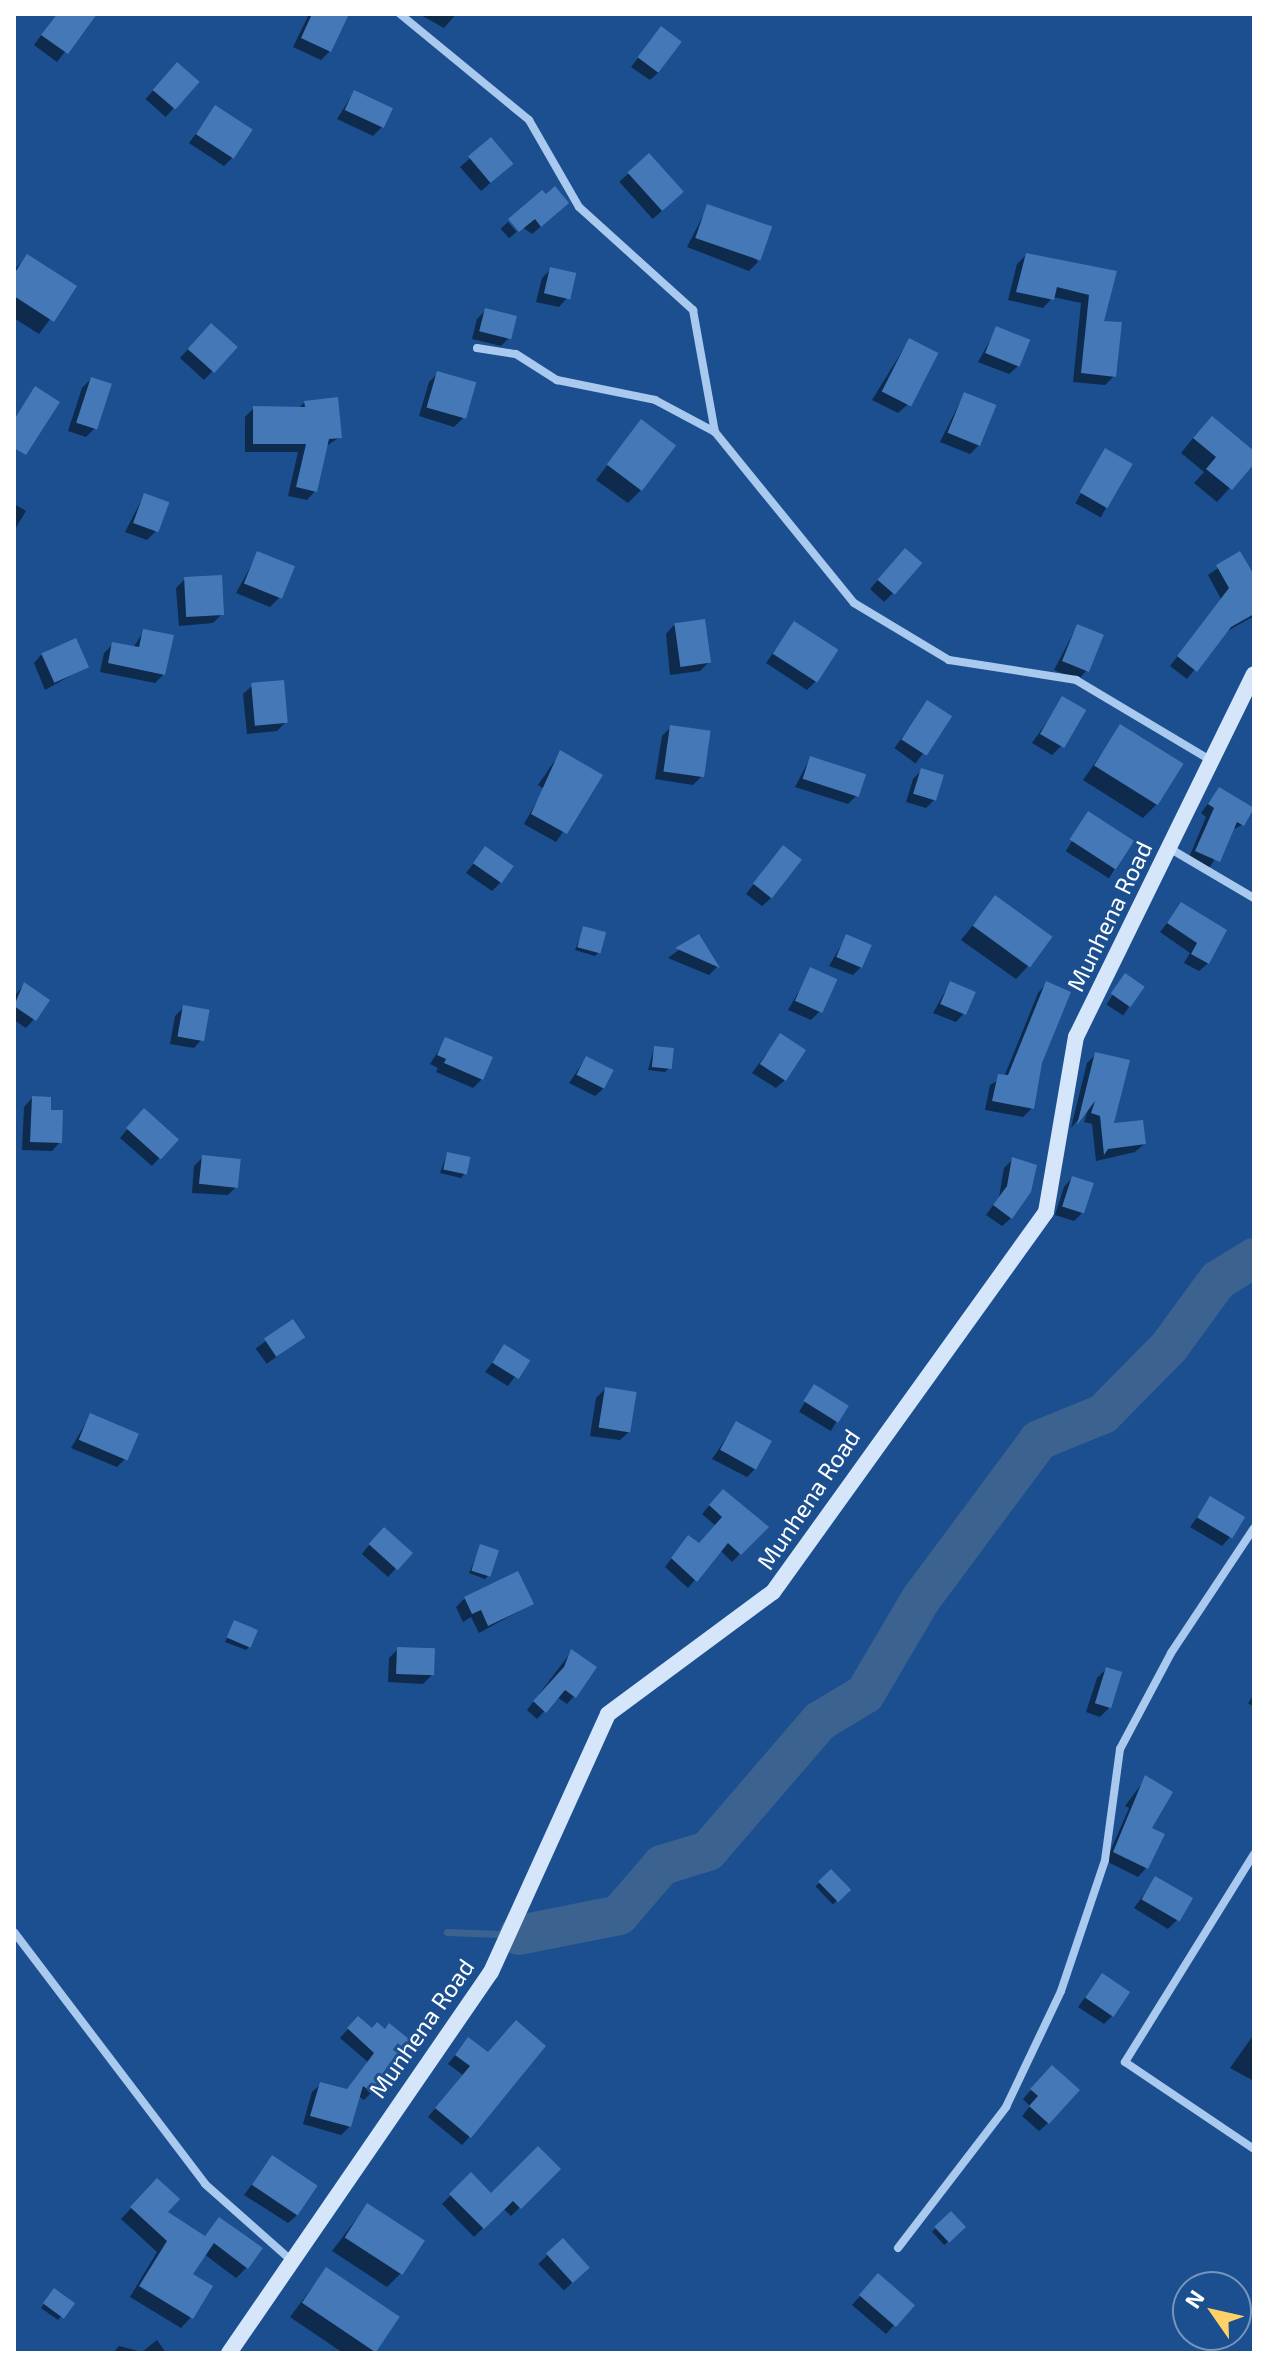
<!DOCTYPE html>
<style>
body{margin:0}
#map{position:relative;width:1268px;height:2367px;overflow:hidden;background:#1b4f8f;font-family:"Exo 2",sans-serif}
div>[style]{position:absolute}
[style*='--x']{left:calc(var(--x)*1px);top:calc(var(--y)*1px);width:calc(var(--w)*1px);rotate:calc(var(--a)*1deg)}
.shadow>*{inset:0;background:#0007;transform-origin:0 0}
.stream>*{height:7px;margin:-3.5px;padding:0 3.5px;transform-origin:3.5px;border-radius:3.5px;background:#3c6290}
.river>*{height:40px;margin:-20px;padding:0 20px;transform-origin:20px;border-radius:20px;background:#3c6290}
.building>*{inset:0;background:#4478b7;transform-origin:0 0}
.street>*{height:8px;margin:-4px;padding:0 4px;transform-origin:4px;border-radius:4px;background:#a9c9ee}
.secondary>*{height:16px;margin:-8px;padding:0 8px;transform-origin:8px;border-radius:8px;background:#d6e6fa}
span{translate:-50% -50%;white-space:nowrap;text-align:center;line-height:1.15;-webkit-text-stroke:6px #1b4f8f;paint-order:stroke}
.street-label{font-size:24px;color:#fff}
.frame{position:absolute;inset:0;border:16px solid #fff;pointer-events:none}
.north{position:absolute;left:1172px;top:2271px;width:80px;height:80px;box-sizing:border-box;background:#1b4f8f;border:2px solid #7695bc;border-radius:50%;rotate:304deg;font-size:22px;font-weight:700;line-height:32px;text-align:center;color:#fff}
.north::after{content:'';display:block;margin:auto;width:28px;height:36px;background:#ffd166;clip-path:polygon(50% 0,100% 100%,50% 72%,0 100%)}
</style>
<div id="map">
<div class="shadow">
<i style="clip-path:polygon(57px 14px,94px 14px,57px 62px,34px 45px)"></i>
<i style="clip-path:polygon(309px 14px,334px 14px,330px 51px,321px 60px,293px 47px)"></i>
<i style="clip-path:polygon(419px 14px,456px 14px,444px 28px)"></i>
<i style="clip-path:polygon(661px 29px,659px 72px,650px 80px,631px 67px)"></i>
<i style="left:177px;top:64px;width:27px;height:47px;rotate:42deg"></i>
<i style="clip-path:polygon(354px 92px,382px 127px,373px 136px,337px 119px)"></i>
<i style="clip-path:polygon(215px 108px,233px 157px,224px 166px,189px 143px)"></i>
<i style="clip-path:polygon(491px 140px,503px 172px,481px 191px,460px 167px)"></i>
<i style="left:649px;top:155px;width:50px;height:40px;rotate:48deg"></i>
<i style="clip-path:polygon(708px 206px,758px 262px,749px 271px,687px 247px)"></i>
<i style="clip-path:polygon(558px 212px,532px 234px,511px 219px)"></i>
<i style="left:508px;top:222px;width:13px;height:10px;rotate:48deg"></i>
<i style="clip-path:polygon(1026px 255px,1114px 273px,1102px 323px,1114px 376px,1105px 385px,1073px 382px,1081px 303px,1053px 297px,1043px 308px,1008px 300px,1017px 264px)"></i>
<i style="clip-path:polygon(27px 257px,74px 287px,39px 334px,14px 318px,14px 270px)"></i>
<i style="clip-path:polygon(551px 269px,567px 298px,559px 307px,536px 302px,542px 278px)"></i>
<i style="clip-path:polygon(486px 310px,510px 337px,501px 346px,472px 339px,477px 319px)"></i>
<i style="clip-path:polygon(997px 328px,1018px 366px,1009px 374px,978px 362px)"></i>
<i style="clip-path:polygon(202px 334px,235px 347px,204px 380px,180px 358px)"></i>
<i style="clip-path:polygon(909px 340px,907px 405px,898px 413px,872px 400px)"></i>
<i style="clip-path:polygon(438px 373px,463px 418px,454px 427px,419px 416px,429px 382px)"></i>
<i style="clip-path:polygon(91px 379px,95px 428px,86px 437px,68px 431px,82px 388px)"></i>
<i style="clip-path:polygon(964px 394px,979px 445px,970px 454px,940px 442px)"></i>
<i style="clip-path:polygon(305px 402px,340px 437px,325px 447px,315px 491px,307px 500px,288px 496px,298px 452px,245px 452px,245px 417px,254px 408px,298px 409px)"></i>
<i style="clip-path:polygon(641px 421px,642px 489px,628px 503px,596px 480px)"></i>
<i style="clip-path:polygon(1198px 432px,1254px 454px,1254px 461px,1217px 502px,1194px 483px,1204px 472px,1181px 453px)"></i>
<i style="left:1105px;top:450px;width:29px;height:61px;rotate:29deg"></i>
<i style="clip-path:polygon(144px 495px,155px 532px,147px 540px,125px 532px)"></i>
<i style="clip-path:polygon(14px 504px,26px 511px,14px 531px)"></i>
<i style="clip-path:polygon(258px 553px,279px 598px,270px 607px,236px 593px)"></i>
<i style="clip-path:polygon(1239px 554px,1254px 579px,1254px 616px,1224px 633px,1187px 679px,1170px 666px,1221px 599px,1208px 575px)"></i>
<i style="clip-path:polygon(896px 559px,893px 593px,884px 602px,870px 589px)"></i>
<i style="clip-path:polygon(185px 579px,222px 614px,213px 623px,179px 626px,176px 588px)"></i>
<i style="clip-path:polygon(794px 624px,816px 681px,807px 690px,766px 663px)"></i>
<i style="clip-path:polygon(674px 625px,708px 663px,700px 671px,670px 675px,666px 634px)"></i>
<i style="clip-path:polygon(1077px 626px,1086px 671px,1078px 680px,1054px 670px)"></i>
<i style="clip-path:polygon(144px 631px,164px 674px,155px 683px,100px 672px,104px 653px,113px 644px,133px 648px)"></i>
<i style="clip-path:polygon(42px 654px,86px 667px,45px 690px,34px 663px)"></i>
<i style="clip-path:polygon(252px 686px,286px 722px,277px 731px,247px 734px,243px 694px)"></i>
<i style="clip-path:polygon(1063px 699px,1061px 746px,1052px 755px,1032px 743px)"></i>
<i style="left:928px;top:702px;width:26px;height:57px;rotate:36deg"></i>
<i style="clip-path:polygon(671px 727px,701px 777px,693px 785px,655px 779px,662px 736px)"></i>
<i style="clip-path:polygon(1120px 727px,1157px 804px,1143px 818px,1083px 780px)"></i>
<i style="clip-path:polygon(560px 753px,601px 776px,556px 842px,524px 824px,544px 789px,538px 785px)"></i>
<i style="clip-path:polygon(810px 758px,857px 795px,848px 804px,795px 787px)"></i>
<i style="clip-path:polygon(922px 770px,935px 799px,926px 808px,906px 802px,913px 779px)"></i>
<i style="clip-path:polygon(1219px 789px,1242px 825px,1230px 831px,1209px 869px,1188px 860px,1206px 817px,1201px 813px)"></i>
<i style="left:1089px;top:814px;width:51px;height:44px;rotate:32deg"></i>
<i style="clip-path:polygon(485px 849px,501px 882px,492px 891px,466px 873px)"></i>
<i style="clip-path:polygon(775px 856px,771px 898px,762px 906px,746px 894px)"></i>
<i style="clip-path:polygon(995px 898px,1029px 965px,1016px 979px,961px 940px)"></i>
<i style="clip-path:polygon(1182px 904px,1208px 963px,1199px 971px,1184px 963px,1190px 953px,1160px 932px)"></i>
<i style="clip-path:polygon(584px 928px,599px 952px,595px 956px,575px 950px)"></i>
<i style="clip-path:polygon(698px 936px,717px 967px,709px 975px,668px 958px)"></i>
<i style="clip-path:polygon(846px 937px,862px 966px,853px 975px,829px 966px)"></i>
<i style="clip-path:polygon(811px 970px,820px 1011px,811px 1020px,788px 1010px)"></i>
<i style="left:1125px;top:976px;width:20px;height:34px;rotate:33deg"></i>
<i style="clip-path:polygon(950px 983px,964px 1013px,956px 1022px,933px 1013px)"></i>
<i style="clip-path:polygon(1046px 984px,1032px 1108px,1023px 1117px,985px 1110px,990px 1085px,1004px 1077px,1038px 993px)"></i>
<i style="clip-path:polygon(24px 985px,34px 1019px,26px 1028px,14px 1020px,14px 996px)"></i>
<i style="clip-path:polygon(184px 1007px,202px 1039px,194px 1048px,170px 1044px,175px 1016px)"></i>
<i style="clip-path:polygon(780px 1035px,785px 1080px,776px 1088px,752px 1073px)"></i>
<i style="clip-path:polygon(446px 1039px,482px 1079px,473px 1088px,436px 1072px,438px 1068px,430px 1064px)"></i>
<i style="clip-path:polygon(654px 1048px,669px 1068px,665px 1072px,648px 1070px)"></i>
<i style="clip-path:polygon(1096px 1054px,1112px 1125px,1144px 1144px,1135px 1152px,1096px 1161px,1092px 1124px,1084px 1122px,1089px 1107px,1071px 1128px,1087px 1063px)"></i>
<i style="clip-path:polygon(586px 1058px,604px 1088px,595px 1096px,569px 1083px)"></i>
<i style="clip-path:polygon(32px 1098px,49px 1111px,60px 1142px,52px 1151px,22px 1150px,24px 1107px)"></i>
<i style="clip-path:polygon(135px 1120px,176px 1139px,152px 1166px,120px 1138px)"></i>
<i style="clip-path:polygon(447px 1154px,464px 1174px,461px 1178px,440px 1173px)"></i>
<i style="clip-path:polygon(203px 1157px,237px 1186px,228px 1195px,192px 1193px,194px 1166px)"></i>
<i style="clip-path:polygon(1013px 1159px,1011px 1218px,1002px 1226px,986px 1215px,999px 1197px,1004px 1168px)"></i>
<i style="clip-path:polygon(1072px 1178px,1083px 1212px,1074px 1221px,1055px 1215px,1064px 1187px)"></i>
<i style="left:292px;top:1322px;width:19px;height:45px;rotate:54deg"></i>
<i style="clip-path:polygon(505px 1346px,527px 1360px,508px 1386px,485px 1372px)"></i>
<i style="left:814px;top:1387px;width:37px;height:29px;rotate:31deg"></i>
<i style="clip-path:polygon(605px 1389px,629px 1432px,620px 1440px,590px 1436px,596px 1398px)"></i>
<i style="clip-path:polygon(90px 1416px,126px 1458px,117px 1467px,71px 1448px)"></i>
<i style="clip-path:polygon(736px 1424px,755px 1469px,747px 1477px,712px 1459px)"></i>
<i style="clip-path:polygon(1211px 1498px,1230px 1537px,1222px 1546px,1190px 1527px)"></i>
<i style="clip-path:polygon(715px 1499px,766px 1527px,732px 1562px,720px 1550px,688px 1588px,665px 1567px,688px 1537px,699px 1545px,716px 1526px,702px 1514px)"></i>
<i style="clip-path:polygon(375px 1538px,396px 1568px,388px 1577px,362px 1554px)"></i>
<i style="clip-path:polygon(481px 1546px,489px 1575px,485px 1579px,469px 1573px)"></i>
<i style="clip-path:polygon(465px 1598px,532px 1604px,479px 1633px,471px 1617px,463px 1622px,456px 1607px)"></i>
<i style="clip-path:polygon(234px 1623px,250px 1646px,246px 1650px,225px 1642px)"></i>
<i style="clip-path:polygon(398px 1649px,432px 1675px,423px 1684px,388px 1682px,389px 1658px)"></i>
<i style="clip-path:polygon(571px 1652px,574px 1696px,567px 1704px,557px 1697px,537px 1719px,527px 1710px)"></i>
<i style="clip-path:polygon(1106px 1669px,1109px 1708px,1100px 1717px,1086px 1712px,1097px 1678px)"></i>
<i style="clip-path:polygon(1254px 1695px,1254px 1707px,1248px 1703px)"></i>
<i style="clip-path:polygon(1146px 1778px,1146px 1868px,1138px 1877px,1106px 1861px,1129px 1808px,1125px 1806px)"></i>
<i style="left:831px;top:1872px;width:25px;height:21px;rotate:47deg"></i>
<i style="clip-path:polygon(1156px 1878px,1177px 1920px,1168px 1929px,1134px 1908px)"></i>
<i style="clip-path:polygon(1102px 1975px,1113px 2015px,1104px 2024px,1078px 2007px)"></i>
<i style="clip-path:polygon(358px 2018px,372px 2030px,377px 2025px,372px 2092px,364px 2100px,358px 2096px,350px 2126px,341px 2135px,303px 2124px,312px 2092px,321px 2084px,346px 2091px,368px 2062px,340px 2038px)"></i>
<i style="clip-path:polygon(1252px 2037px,1254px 2038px,1254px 2081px,1230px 2068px)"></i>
<i style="clip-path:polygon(468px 2039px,488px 2054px,470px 2136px,462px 2145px,428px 2117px,463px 2075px,448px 2064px)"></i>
<i style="clip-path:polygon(1043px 2076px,1048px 2123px,1039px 2131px,1022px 2116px,1030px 2106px,1023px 2099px)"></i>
<i style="clip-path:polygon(272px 2158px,297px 2215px,288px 2223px,244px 2195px)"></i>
<i style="clip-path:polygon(558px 2169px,511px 2216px,503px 2208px,474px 2237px,442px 2204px,471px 2175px,491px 2196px)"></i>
<i style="clip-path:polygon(147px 2191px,165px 2212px,203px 2238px,219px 2220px,247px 2267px,236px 2278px,204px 2254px,191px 2274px,191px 2317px,181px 2328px,130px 2297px,157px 2252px,121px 2219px)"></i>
<i style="clip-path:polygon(367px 2205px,401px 2273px,387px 2287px,332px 2251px)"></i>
<i style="left:951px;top:2214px;width:18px;height:26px;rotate:47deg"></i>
<i style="left:562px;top:2241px;width:37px;height:33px;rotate:46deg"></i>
<i style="clip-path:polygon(326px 2269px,397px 2316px,372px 2353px,343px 2353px,290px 2317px)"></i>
<i style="clip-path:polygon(870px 2285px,912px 2305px,886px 2334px,852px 2305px)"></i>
<i style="clip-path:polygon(51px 2294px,72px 2303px,58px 2320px,41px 2308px)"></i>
<i style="clip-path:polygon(157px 2340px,166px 2353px,113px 2353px,119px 2346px,142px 2352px)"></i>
</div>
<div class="stream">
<i style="--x:447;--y:1932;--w:52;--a:2.2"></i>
</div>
<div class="river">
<i style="--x:519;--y:1935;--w:102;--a:-11.3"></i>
<i style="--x:619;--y:1915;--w:66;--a:-49.3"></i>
<i style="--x:662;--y:1865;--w:48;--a:-16.9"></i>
<i style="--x:708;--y:1851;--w:172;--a:-49.3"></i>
<i style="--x:820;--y:1721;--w:52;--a:-31"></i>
<i style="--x:865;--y:1694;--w:110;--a:-59.5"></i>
<i style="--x:921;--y:1599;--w:198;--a:-53.4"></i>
<i style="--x:1039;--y:1440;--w:69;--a:-22.1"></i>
<i style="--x:1103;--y:1414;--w:94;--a:-45.4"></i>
<i style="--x:1169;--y:1347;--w:83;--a:-53.8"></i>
<i style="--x:1218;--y:1280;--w:42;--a:-31.4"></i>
</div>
<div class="building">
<i style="clip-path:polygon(57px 14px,97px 14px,68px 54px,41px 35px)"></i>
<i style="clip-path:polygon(312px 14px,349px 14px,331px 52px,301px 38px)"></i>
<i style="left:661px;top:26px;width:26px;height:39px;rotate:37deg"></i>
<i style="left:177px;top:62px;width:30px;height:37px;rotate:41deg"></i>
<i style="left:354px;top:90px;width:43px;height:22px;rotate:25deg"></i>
<i style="left:215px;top:105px;width:45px;height:35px;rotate:33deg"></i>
<i style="left:491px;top:137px;width:35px;height:30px;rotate:50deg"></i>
<i style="left:649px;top:153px;width:52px;height:29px;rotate:48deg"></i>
<i style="clip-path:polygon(555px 186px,569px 203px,541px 227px,535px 219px,519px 232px,508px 219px,542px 190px,546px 194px)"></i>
<i style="left:707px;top:204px;width:69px;height:36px;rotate:19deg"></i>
<i style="clip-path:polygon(1026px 253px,1117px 271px,1104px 321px,1122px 322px,1116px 377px,1081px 373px,1089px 295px,1057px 287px,1054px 300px,1016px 292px)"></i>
<i style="clip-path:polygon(27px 254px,77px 286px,54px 322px,14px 296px,14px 274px)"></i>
<i style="left:550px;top:267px;width:27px;height:27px;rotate:13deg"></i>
<i style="left:485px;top:308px;width:33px;height:24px;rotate:14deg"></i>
<i style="left:211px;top:323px;width:36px;height:35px;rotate:42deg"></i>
<i style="left:996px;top:326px;width:37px;height:29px;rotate:22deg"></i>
<i style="left:909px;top:338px;width:33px;height:60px;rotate:27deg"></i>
<i style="left:437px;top:371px;width:41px;height:38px;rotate:16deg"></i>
<i style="left:91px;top:377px;width:22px;height:48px;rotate:18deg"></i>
<i style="clip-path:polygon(35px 386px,60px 402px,26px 455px,14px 448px,14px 420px)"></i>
<i style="left:964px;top:392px;width:35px;height:44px;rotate:22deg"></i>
<i style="clip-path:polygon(338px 397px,342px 438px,329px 439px,317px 492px,296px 487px,306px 444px,253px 444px,253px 406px,305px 407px,304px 401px)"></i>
<i style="clip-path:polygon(1212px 416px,1254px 451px,1254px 464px,1232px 490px,1206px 469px,1216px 457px,1193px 438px)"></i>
<i style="left:641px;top:419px;width:44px;height:57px;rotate:37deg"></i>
<i style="left:1105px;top:448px;width:32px;height:51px;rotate:30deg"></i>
<i style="left:144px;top:493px;width:27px;height:32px;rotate:20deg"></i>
<i style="left:905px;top:548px;width:23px;height:42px;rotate:41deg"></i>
<i style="left:257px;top:551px;width:41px;height:35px;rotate:22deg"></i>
<i style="clip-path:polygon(1240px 551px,1254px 575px,1254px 614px,1231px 627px,1197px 672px,1177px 656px,1229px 588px,1216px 565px)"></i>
<i style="left:222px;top:575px;width:40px;height:38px;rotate:87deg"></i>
<i style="left:705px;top:619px;width:44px;height:31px;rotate:82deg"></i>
<i style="left:794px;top:621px;width:53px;height:39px;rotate:33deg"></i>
<i style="left:1077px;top:624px;width:29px;height:40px;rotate:22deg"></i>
<i style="clip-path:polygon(143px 629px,174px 635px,165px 675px,108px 663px,112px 642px,139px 647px)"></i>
<i style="left:76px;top:638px;width:32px;height:38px;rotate:66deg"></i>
<i style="left:284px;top:680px;width:43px;height:33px;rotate:85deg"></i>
<i style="left:1062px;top:696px;width:28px;height:44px;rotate:30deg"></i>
<i style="left:927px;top:700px;width:30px;height:47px;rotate:33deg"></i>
<i style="left:1120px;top:724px;width:75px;height:49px;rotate:32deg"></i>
<i style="left:670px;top:725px;width:41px;height:47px;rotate:8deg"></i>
<i style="clip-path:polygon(560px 750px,603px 775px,567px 834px,531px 814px)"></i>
<i style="left:810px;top:756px;width:59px;height:24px;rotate:18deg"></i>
<i style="left:921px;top:768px;width:24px;height:27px;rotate:17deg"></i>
<i style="clip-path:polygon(1219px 787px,1254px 808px,1244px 826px,1237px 822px,1220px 862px,1195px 851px,1214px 808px,1208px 804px)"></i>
<i style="left:1088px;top:811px;width:55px;height:34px;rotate:33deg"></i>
<i style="left:783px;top:845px;width:24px;height:49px;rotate:38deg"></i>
<i style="left:485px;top:846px;width:35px;height:21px;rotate:35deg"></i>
<i style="left:995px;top:895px;width:71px;height:38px;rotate:36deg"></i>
<i style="clip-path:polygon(1181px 902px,1227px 930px,1209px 964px,1191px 954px,1197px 943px,1167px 923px)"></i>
<i style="left:583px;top:926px;width:24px;height:22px;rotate:15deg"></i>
<i style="clip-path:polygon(699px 934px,720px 968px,675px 948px)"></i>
<i style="left:846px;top:934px;width:28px;height:25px;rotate:23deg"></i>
<i style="left:810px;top:967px;width:30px;height:37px;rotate:24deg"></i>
<i style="left:1125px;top:973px;width:24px;height:25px;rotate:35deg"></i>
<i style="left:950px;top:981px;width:28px;height:25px;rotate:23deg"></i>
<i style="clip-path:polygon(1046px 981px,1071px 992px,1042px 1063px,1034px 1109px,992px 1101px,998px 1074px,1008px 1075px)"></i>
<i style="clip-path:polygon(24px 982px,50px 1000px,36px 1021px,14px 1006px)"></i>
<i style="left:183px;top:1005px;width:27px;height:32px;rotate:10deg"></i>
<i style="left:780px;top:1033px;width:31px;height:37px;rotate:33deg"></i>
<i style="clip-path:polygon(445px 1037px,493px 1057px,483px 1080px,444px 1063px,446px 1059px,437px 1055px)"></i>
<i style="left:654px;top:1046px;width:20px;height:21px;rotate:6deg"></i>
<i style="clip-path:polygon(1095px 1052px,1130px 1060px,1114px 1123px,1143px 1120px,1146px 1144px,1108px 1149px,1104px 1155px,1100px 1116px,1091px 1113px,1095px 1101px,1077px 1125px)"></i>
<i style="left:586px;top:1056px;width:31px;height:21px;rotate:27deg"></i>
<i style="clip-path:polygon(32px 1096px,51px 1097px,51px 1110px,63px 1110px,62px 1143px,30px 1142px)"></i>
<i style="left:144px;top:1108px;width:47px;height:27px;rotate:42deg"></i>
<i style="left:447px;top:1152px;width:24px;height:18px;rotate:12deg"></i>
<i style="left:202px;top:1155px;width:39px;height:29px;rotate:6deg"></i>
<i style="clip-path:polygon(1012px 1157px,1037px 1165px,1031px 1192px,1012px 1219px,993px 1205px,1007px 1186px)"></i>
<i style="left:1072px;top:1176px;width:23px;height:32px;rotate:18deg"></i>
<i style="left:293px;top:1319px;width:22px;height:35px;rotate:56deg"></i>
<i style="left:504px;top:1344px;width:31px;height:22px;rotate:32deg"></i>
<i style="left:814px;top:1384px;width:41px;height:20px;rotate:32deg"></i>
<i style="left:605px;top:1387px;width:32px;height:41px;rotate:9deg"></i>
<i style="left:90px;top:1413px;width:53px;height:29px;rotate:23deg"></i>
<i style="left:736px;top:1421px;width:41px;height:33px;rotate:29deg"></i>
<i style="clip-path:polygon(723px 1489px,769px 1527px,741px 1555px,728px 1543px,697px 1582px,671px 1558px,688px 1535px,699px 1543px,722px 1517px,709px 1505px)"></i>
<i style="left:1210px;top:1496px;width:41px;height:25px;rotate:31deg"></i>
<i style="left:384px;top:1527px;width:39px;height:23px;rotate:42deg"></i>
<i style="left:480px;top:1544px;width:20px;height:28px;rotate:18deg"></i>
<i style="clip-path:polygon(518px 1571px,534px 1604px,488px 1626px,481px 1610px,472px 1614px,464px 1597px)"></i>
<i style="left:234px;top:1620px;width:26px;height:19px;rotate:23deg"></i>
<i style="left:397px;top:1647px;width:38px;height:27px;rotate:2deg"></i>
<i style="clip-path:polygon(571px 1649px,597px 1667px,576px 1698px,565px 1690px,546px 1713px,533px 1701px,564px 1667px)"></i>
<i style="left:1106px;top:1667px;width:17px;height:38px;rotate:17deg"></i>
<i style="clip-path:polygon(1145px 1775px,1173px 1792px,1152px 1828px,1165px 1834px,1148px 1869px,1113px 1852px)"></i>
<i style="left:831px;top:1869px;width:29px;height:18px;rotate:46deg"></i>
<i style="left:1155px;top:1876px;width:44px;height:27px;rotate:30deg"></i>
<i style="left:1102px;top:1973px;width:34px;height:30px;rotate:34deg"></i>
<i style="clip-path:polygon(358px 2016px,372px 2028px,377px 2022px,385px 2029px,389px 2023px,415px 2044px,374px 2094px,363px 2086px,351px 2127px,310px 2116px,320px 2082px,347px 2089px,374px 2053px,347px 2028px)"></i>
<i style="clip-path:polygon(516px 2020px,546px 2046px,471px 2138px,435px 2108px,470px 2066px,455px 2055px,468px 2037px,488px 2052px)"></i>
<i style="clip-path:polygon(1052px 2065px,1080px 2090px,1049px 2124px,1029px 2106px,1038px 2096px,1030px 2089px)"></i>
<i style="clip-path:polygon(538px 2146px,561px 2169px,521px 2209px,513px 2201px,484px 2229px,449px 2194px,471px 2172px,491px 2193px)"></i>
<i style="left:272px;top:2155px;width:55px;height:36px;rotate:34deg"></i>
<i style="clip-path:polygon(157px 2178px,180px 2199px,168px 2212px,205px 2236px,219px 2217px,263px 2248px,248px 2269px,214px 2243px,193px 2274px,213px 2286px,193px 2319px,139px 2286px,167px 2241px,130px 2207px)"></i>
<i style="left:367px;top:2203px;width:69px;height:41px;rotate:33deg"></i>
<i style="left:951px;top:2211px;width:22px;height:23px;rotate:47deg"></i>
<i style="left:563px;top:2238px;width:40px;height:23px;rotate:48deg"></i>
<i style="left:326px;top:2267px;width:89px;height:43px;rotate:34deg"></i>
<i style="left:878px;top:2273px;width:49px;height:29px;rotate:41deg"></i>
<i style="left:54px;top:2288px;width:26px;height:19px;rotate:36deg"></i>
</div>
<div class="street">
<i style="--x:400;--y:14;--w:167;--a:39.4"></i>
<i style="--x:529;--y:120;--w:100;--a:60.1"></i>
<i style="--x:579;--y:207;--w:154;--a:42.1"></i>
<i style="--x:693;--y:310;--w:124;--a:79.8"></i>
<i style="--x:715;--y:432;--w:220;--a:50.9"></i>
<i style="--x:854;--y:603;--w:111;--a:31"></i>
<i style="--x:949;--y:660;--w:129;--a:8.9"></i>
<i style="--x:1076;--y:680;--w:156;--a:30.8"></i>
<i style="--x:477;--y:348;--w:39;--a:9"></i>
<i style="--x:516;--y:354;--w:49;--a:32.4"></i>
<i style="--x:557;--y:380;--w:100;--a:11.5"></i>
<i style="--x:655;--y:400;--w:68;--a:28.1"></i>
<i style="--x:1169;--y:848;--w:99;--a:30.5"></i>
<i style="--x:1254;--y:1854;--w:245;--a:121.8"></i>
<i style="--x:1125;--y:2062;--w:156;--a:34"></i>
<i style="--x:14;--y:1932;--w:316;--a:52.8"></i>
<i style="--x:205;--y:2184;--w:115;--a:41.5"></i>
<i style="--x:898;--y:2248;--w:178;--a:-52.5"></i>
<i style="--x:1006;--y:2107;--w:128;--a:-64.6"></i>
<i style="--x:1061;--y:1991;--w:138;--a:-71.4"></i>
<i style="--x:1105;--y:1860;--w:112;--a:-82.3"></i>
<i style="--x:1120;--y:1749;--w:109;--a:-62"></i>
<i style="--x:1171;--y:1653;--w:150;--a:-56.4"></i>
</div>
<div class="secondary">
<i style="--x:229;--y:2353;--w:462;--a:-55.5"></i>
<i style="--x:491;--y:1972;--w:283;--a:-65.6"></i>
<i style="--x:608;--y:1714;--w:205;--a:-36.5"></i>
<i style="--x:773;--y:1592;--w:468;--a:-54.3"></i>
<i style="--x:1046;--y:1212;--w:178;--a:-80.3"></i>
<i style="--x:1076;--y:1037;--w:404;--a:-63.9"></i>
</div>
<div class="street-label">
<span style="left:1109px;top:916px;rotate:-64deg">Munhena Road</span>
<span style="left:808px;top:1499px;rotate:-56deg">Munhena Road</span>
<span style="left:421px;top:2028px;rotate:-55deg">Munhena Road</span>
</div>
<div class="frame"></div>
<div class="north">N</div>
</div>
